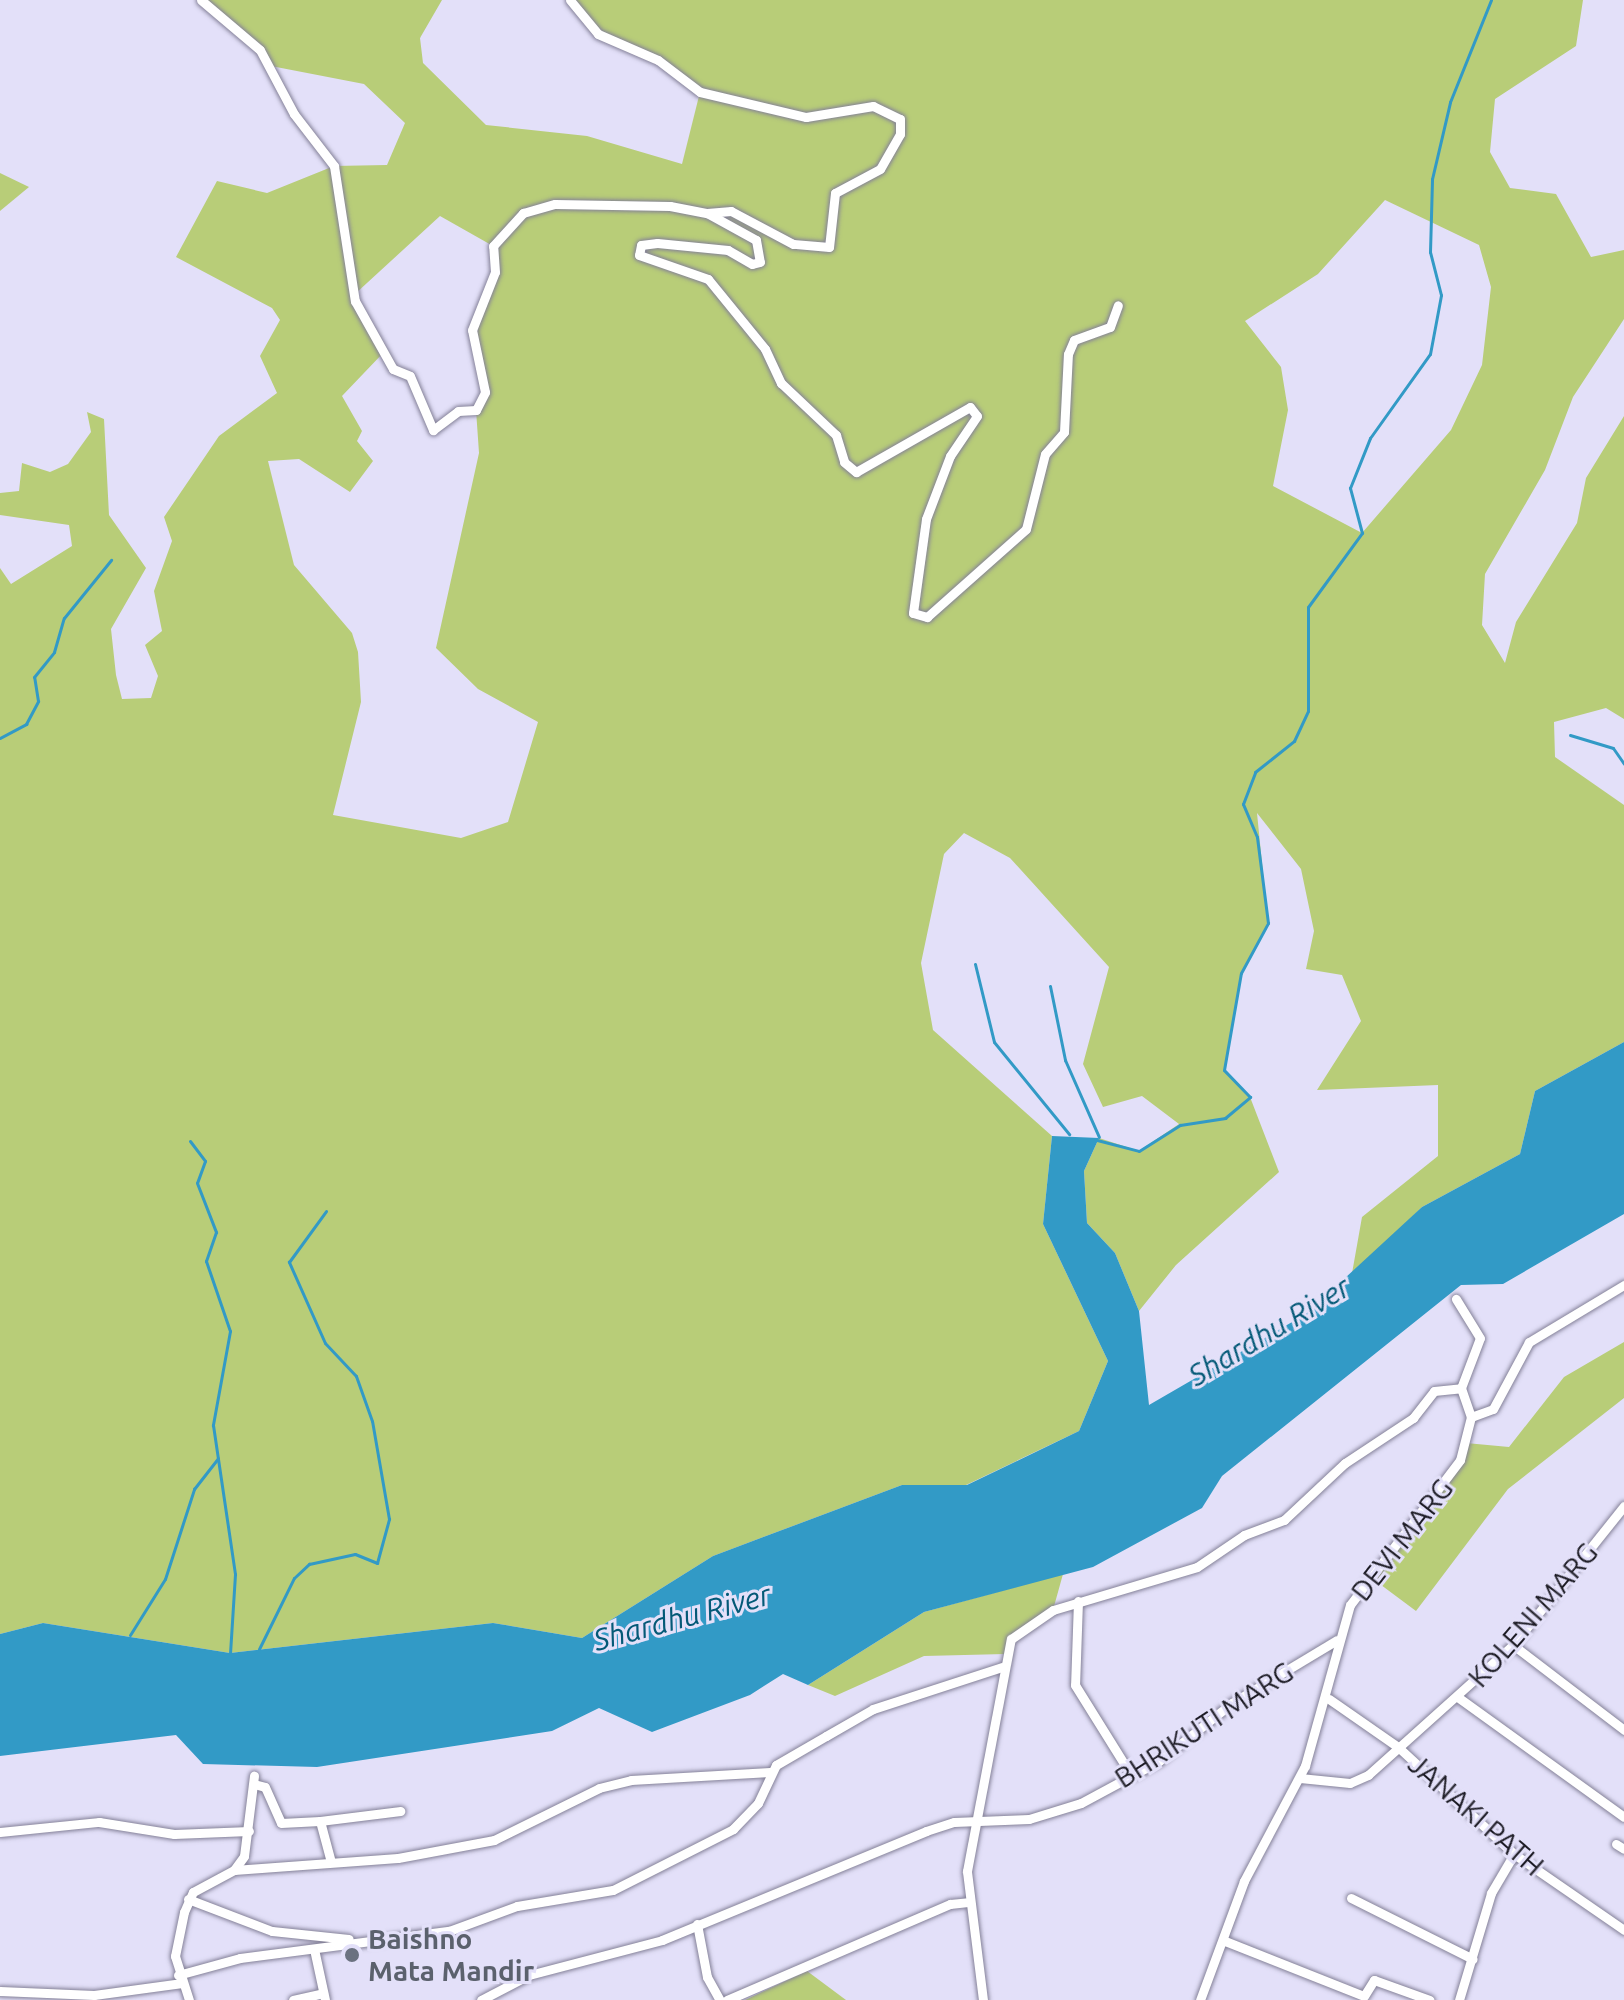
<!DOCTYPE html>
<style>
body{margin:0}
#map{position:relative;width:1624px;height:2000px;overflow:hidden;background:#e3e0f9;font-family:Ubuntu,sans-serif}
div>[style]{position:absolute}
[style*='--x']{left:calc(var(--x)*1px);top:calc(var(--y)*1px);width:calc(var(--w)*1px);rotate:calc(var(--a)*1deg)}
.green>*{inset:0;background:#b8cd78}
.water>*{inset:0;background:#329ac6}
.stream>*{height:3px;margin:-1.5px;padding:0 1.5px;transform-origin:1.5px;border-radius:1.5px;background:#329ac6}
.roads{filter:drop-shadow(0 0 2px #848198) drop-shadow(0 0 2px #848198)}
.street>*{height:9px;margin:-4.5px;padding:0 4.5px;transform-origin:4.5px;border-radius:4.5px;background:#fff}
.dots>*{width:22px;height:22px;translate:-50% -50%;box-sizing:border-box;border:4px solid #e3e0f9;border-radius:50%}
span{translate:-50% -50%;white-space:nowrap;text-align:center;line-height:1.15;-webkit-text-stroke:6px #e3e0f9;paint-order:stroke}
.street-label{font-size:28px;color:#1d1c25}
.worship-label{font-size:28px;color:#5b616d;font-weight:700}
.left{translate:0 -50%;text-align:left}
.water-label{font-size:30px;color:#045977;font-style:italic}
</style>
<div id="map">
<div class="green">
<i style="clip-path:polygon(evenodd,201px 0,442px 0,420px 38px,423px 63px,486px 125px,587px 136px,682px 164px,700px 92px,658px 60px,611px 41px,570px 0,1583px 0,1576px 46px,1495px 99px,1490px 152px,1510px 188px,1556px 194px,1591px 257px,1624px 250px,1624px 319px,1573px 397px,1545px 470px,1485px 574px,1482px 625px,1505px 663px,1516px 622px,1577px 523px,1586px 478px,1624px 416px,1624px 719px,1606px 708px,1554px 722px,1555px 757px,1624px 805px,1624px 1042px,1535px 1091px,1520px 1154px,1422px 1207px,1351px 1279px,1362px 1217px,1438px 1156px,1438px 1085px,1317px 1090px,1361px 1021px,1342px 975px,1306px 969px,1314px 931px,1301px 869px,1257px 813px,1268px 923px,1241px 973px,1224px 1070px,1250px 1097px,1279px 1172px,1176px 1265px,1139px 1311px,1115px 1253px,1087px 1223px,1084px 1171px,1099px 1138px,1139px 1151px,1179px 1124px,1142px 1096px,1103px 1107px,1083px 1064px,1109px 967px,1010px 858px,964px 833px,944px 854px,921px 963px,933px 1030px,1052px 1136px,1043px 1224px,1108px 1361px,1079px 1431px,966px 1485px,902px 1485px,713px 1556px,582px 1638px,493px 1623px,230px 1653px,43px 1623px,0 1634px,0 568px,11px 584px,72px 546px,69px 525px,0 515px,0 493px,19px 491px,22px 463px,50px 472px,68px 464px,91px 432px,87px 412px,104px 419px,109px 515px,146px 568px,111px 629px,116px 675px,122px 699px,151px 698px,158px 676px,145px 645px,162px 631px,154px 591px,172px 541px,164px 517px,219px 436px,277px 393px,260px 356px,280px 320px,272px 308px,176px 257px,217px 181px,267px 193px,334px 166px,387px 165px,405px 123px,364px 84px,271px 66px,201px 0,1385px 200px,1479px 245px,1491px 287px,1482px 365px,1451px 430px,1362px 533px,1273px 486px,1288px 410px,1281px 367px,1245px 321px,1318px 274px,1385px 200px,201px 0,440px 216px,493px 246px,495px 272px,472px 330px,485px 392px,476px 410px,479px 453px,436px 648px,478px 689px,538px 722px,508px 822px,461px 838px,333px 815px,361px 702px,358px 652px,352px 633px,294px 565px,268px 461px,299px 459px,350px 492px,373px 461px,357px 441px,362px 431px,342px 396px,385px 351px,355px 294px,440px 216px)"></i>
<i style="clip-path:polygon(0 173px,29px 187px,0 211px)"></i>
<i style="clip-path:polygon(1624px 1342px,1624px 1398px,1508px 1489px,1416px 1611px,1369px 1576px,1424px 1511px,1466px 1443px,1509px 1447px,1564px 1377px)"></i>
<i style="clip-path:polygon(1063px 1574px,1053px 1610px,1028px 1626px,1005px 1654px,924px 1656px,835px 1696px,808px 1685px,924px 1612px)"></i>
<i style="clip-path:polygon(807px 1971px,846px 2000px,745px 2000px)"></i>
</div>
<div class="water">
<i style="clip-path:polygon(1624px 1042px,1624px 1214px,1503px 1284px,1461px 1285px,1222px 1476px,1202px 1508px,1093px 1567px,924px 1612px,808px 1685px,783px 1674px,750px 1695px,652px 1732px,599px 1708px,552px 1731px,317px 1767px,203px 1764px,176px 1735px,0 1756px,0 1634px,43px 1623px,230px 1653px,493px 1623px,582px 1638px,713px 1556px,902px 1485px,967px 1485px,1079px 1431px,1108px 1361px,1043px 1224px,1052px 1136px,1099px 1138px,1084px 1171px,1087px 1223px,1115px 1253px,1139px 1311px,1149px 1405px,1306px 1314px,1422px 1207px,1520px 1154px,1535px 1091px)"></i>
</div>
<div class="stream">
<i style="--x:1570;--y:735;--w:45;--a:16.8"></i>
<i style="--x:1613;--y:748;--w:19;--a:55"></i>
<i style="--x:0;--y:738;--w:30;--a:-28"></i>
<i style="--x:26;--y:724;--w:26;--a:-62"></i>
<i style="--x:38;--y:701;--w:24;--a:-99"></i>
<i style="--x:34;--y:677;--w:32;--a:-51"></i>
<i style="--x:54;--y:652;--w:35;--a:-74"></i>
<i style="--x:64;--y:618;--w:75;--a:-51"></i>
<i style="--x:975;--y:964;--w:80;--a:76.3"></i>
<i style="--x:994;--y:1042;--w:119;--a:50.8"></i>
<i style="--x:1050;--y:986;--w:76;--a:78.5"></i>
<i style="--x:1065;--y:1060;--w:84;--a:66.2"></i>
<i style="--x:1097;--y:1140;--w:43;--a:14.7"></i>
<i style="--x:1139;--y:1151;--w:49;--a:-32.4"></i>
<i style="--x:1180;--y:1125;--w:46;--a:-8.8"></i>
<i style="--x:1225;--y:1118;--w:33;--a:-40"></i>
<i style="--x:1250;--y:1097;--w:37;--a:-134"></i>
<i style="--x:1224;--y:1070;--w:98;--a:-80.1"></i>
<i style="--x:1241;--y:973;--w:57;--a:-61.6"></i>
<i style="--x:1268;--y:923;--w:87;--a:-97.3"></i>
<i style="--x:1257;--y:837;--w:36;--a:-113"></i>
<i style="--x:1243;--y:804;--w:34;--a:-69"></i>
<i style="--x:1255;--y:772;--w:50;--a:-38.5"></i>
<i style="--x:1294;--y:741;--w:33;--a:-65"></i>
<i style="--x:1308;--y:711;--w:104;--a:-90"></i>
<i style="--x:1308;--y:607;--w:92;--a:-53.9"></i>
<i style="--x:1362;--y:533;--w:47;--a:-104.9"></i>
<i style="--x:1350;--y:488;--w:54;--a:-68.2"></i>
<i style="--x:1370;--y:438;--w:103;--a:-54.5"></i>
<i style="--x:1430;--y:354;--w:60;--a:-79.4"></i>
<i style="--x:1441;--y:295;--w:44;--a:-104.3"></i>
<i style="--x:1430;--y:252;--w:73;--a:-88.4"></i>
<i style="--x:1432;--y:179;--w:79;--a:-76.8"></i>
<i style="--x:1450;--y:102;--w:110;--a:-68.1"></i>
<i style="--x:190;--y:1141;--w:25;--a:53"></i>
<i style="--x:205;--y:1161;--w:23;--a:110"></i>
<i style="--x:197;--y:1183;--w:53;--a:68.8"></i>
<i style="--x:216;--y:1232;--w:31;--a:109"></i>
<i style="--x:206;--y:1261;--w:74;--a:71.1"></i>
<i style="--x:230;--y:1331;--w:96;--a:100.3"></i>
<i style="--x:213;--y:1425;--w:151;--a:81.6"></i>
<i style="--x:235;--y:1574;--w:80;--a:93.6"></i>
<i style="--x:130;--y:1635;--w:66;--a:-58"></i>
<i style="--x:165;--y:1579;--w:95;--a:-72.1"></i>
<i style="--x:194;--y:1489;--w:39;--a:-52"></i>
<i style="--x:259;--y:1649;--w:79;--a:-63.8"></i>
<i style="--x:294;--y:1578;--w:21;--a:-43"></i>
<i style="--x:309;--y:1564;--w:47;--a:-12.3"></i>
<i style="--x:355;--y:1554;--w:24;--a:22"></i>
<i style="--x:377;--y:1563;--w:46;--a:-74.7"></i>
<i style="--x:389;--y:1519;--w:99;--a:-99.8"></i>
<i style="--x:372;--y:1421;--w:48;--a:-109.6"></i>
<i style="--x:356;--y:1376;--w:45;--a:-133.2"></i>
<i style="--x:325;--y:1343;--w:89;--a:-114"></i>
<i style="--x:289;--y:1262;--w:63;--a:-54"></i>
</div>
<div class="roads">
<div class="street">
<i style="--x:201;--y:0;--w:77;--a:40.3"></i>
<i style="--x:260;--y:50;--w:72;--a:62"></i>
<i style="--x:294;--y:114;--w:66;--a:52.4"></i>
<i style="--x:334;--y:166;--w:137;--a:81.2"></i>
<i style="--x:355;--y:301;--w:78;--a:60.8"></i>
<i style="--x:393;--y:369;--w:18;--a:22"></i>
<i style="--x:410;--y:376;--w:59;--a:66.9"></i>
<i style="--x:433;--y:430;--w:31;--a:-37"></i>
<i style="--x:458;--y:411;--w:18;--a:-3"></i>
<i style="--x:476;--y:410;--w:20;--a:-63"></i>
<i style="--x:485;--y:392;--w:63;--a:-101.8"></i>
<i style="--x:472;--y:330;--w:62;--a:-68.4"></i>
<i style="--x:495;--y:272;--w:26;--a:-94"></i>
<i style="--x:493;--y:246;--w:45;--a:-47.7"></i>
<i style="--x:523;--y:213;--w:33;--a:-16"></i>
<i style="--x:555;--y:204;--w:115;--a:1"></i>
<i style="--x:670;--y:206;--w:38;--a:11"></i>
<i style="--x:707;--y:213;--w:56;--a:28.9"></i>
<i style="--x:756;--y:240;--w:22;--a:80"></i>
<i style="--x:760;--y:262;--w:8;--a:166"></i>
<i style="--x:752;--y:264;--w:28;--a:-150"></i>
<i style="--x:728;--y:250;--w:71;--a:-174.4"></i>
<i style="--x:657;--y:243;--w:16;--a:173"></i>
<i style="--x:641;--y:245;--w:10;--a:101"></i>
<i style="--x:639;--y:255;--w:73;--a:19.2"></i>
<i style="--x:708;--y:279;--w:90;--a:50.8"></i>
<i style="--x:765;--y:349;--w:38;--a:65"></i>
<i style="--x:781;--y:383;--w:76;--a:43.4"></i>
<i style="--x:836;--y:435;--w:28;--a:73"></i>
<i style="--x:844;--y:462;--w:16;--a:40"></i>
<i style="--x:856;--y:472;--w:131;--a:-29.7"></i>
<i style="--x:970;--y:407;--w:11;--a:52"></i>
<i style="--x:977;--y:416;--w:48;--a:124"></i>
<i style="--x:950;--y:456;--w:67;--a:110.9"></i>
<i style="--x:926;--y:519;--w:95;--a:97.9"></i>
<i style="--x:913;--y:613;--w:15;--a:16"></i>
<i style="--x:927;--y:617;--w:132;--a:-41.6"></i>
<i style="--x:1026;--y:529;--w:77;--a:-75.8"></i>
<i style="--x:1045;--y:454;--w:29;--a:-49"></i>
<i style="--x:1064;--y:432;--w:78;--a:-87.1"></i>
<i style="--x:1068;--y:354;--w:15;--a:-67"></i>
<i style="--x:1074;--y:340;--w:38;--a:-20"></i>
<i style="--x:1110;--y:327;--w:23;--a:-70"></i>
<i style="--x:570;--y:0;--w:44;--a:50.5"></i>
<i style="--x:598;--y:34;--w:65;--a:23.4"></i>
<i style="--x:658;--y:60;--w:53;--a:37.3"></i>
<i style="--x:700;--y:92;--w:109;--a:13.3"></i>
<i style="--x:806;--y:117;--w:68;--a:-9.3"></i>
<i style="--x:873;--y:106;--w:30;--a:26"></i>
<i style="--x:900;--y:119;--w:15;--a:90"></i>
<i style="--x:900;--y:134;--w:40;--a:119.7"></i>
<i style="--x:880;--y:169;--w:51;--a:151.9"></i>
<i style="--x:835;--y:193;--w:54;--a:96.3"></i>
<i style="--x:829;--y:247;--w:36;--a:-175"></i>
<i style="--x:793;--y:244;--w:70;--a:-152"></i>
<i style="--x:731;--y:211;--w:24;--a:175"></i>
<i style="--x:1471;--y:1417;--w:23;--a:-20"></i>
<i style="--x:1493;--y:1409;--w:76;--a:-61.8"></i>
<i style="--x:1529;--y:1342;--w:111;--a:-31"></i>
<i style="--x:1078;--y:1601;--w:84;--a:92"></i>
<i style="--x:1075;--y:1685;--w:106;--a:58.1"></i>
<i style="--x:1513;--y:1645;--w:140;--a:37.4"></i>
<i style="--x:1459;--y:1698;--w:203;--a:35.8"></i>
<i style="--x:1329;--y:1699;--w:84;--a:34.8"></i>
<i style="--x:1398;--y:1747;--w:158;--a:42.7"></i>
<i style="--x:1514;--y:1854;--w:134;--a:34.6"></i>
<i style="--x:1300;--y:1778;--w:50;--a:5.7"></i>
<i style="--x:1350;--y:1783;--w:20;--a:-24"></i>
<i style="--x:1368;--y:1775;--w:195;--a:-41.9"></i>
<i style="--x:1513;--y:1645;--w:178;--a:-51.4"></i>
<i style="--x:254;--y:1784;--w:11;--a:15"></i>
<i style="--x:265;--y:1787;--w:39;--a:66"></i>
<i style="--x:281;--y:1823;--w:39;--a:-3"></i>
<i style="--x:320;--y:1821;--w:42;--a:75"></i>
<i style="--x:320;--y:1821;--w:81;--a:-7.1"></i>
<i style="--x:0;--y:1832;--w:100;--a:-5.8"></i>
<i style="--x:99;--y:1822;--w:76;--a:9.1"></i>
<i style="--x:174;--y:1834;--w:75;--a:-2.3"></i>
<i style="--x:1616;--y:1844;--w:9;--a:32"></i>
<i style="--x:234;--y:1870;--w:17;--a:-54"></i>
<i style="--x:244;--y:1856;--w:81;--a:-82.9"></i>
<i style="--x:1351;--y:1898;--w:136;--a:26.6"></i>
<i style="--x:188;--y:1899;--w:90;--a:20.9"></i>
<i style="--x:272;--y:1931;--w:77;--a:5.9"></i>
<i style="--x:697;--y:1924;--w:54;--a:79.3"></i>
<i style="--x:707;--y:1977;--w:26;--a:61"></i>
<i style="--x:1225;--y:1941;--w:149;--a:21.6"></i>
<i style="--x:1364;--y:1996;--w:19;--a:-58"></i>
<i style="--x:1374;--y:1980;--w:59;--a:19.7"></i>
<i style="--x:314;--y:1949;--w:52;--a:77.8"></i>
<i style="--x:178;--y:1975;--w:64;--a:-15.3"></i>
<i style="--x:240;--y:1958;--w:211;--a:-7.4"></i>
<i style="--x:449;--y:1931;--w:72;--a:-20.2"></i>
<i style="--x:517;--y:1906;--w:97;--a:-9.5"></i>
<i style="--x:613;--y:1890;--w:135;--a:-26.9"></i>
<i style="--x:733;--y:1829;--w:36;--a:-46"></i>
<i style="--x:758;--y:1803;--w:42;--a:-64.7"></i>
<i style="--x:776;--y:1765;--w:58;--a:-30.1"></i>
<i style="--x:826;--y:1736;--w:54;--a:-29.9"></i>
<i style="--x:873;--y:1709;--w:136;--a:-18"></i>
<i style="--x:0;--y:1991;--w:94;--a:2.4"></i>
<i style="--x:94;--y:1995;--w:89;--a:-7.8"></i>
<i style="--x:189;--y:2000;--w:46;--a:-107.7"></i>
<i style="--x:175;--y:1956;--w:45;--a:-78.4"></i>
<i style="--x:184;--y:1912;--w:22;--a:-66"></i>
<i style="--x:193;--y:1892;--w:47;--a:-28.2"></i>
<i style="--x:234;--y:1870;--w:164;--a:-4.2"></i>
<i style="--x:398;--y:1858;--w:98;--a:-10.6"></i>
<i style="--x:494;--y:1840;--w:117;--a:-26.3"></i>
<i style="--x:599;--y:1788;--w:33;--a:-14"></i>
<i style="--x:631;--y:1780;--w:139;--a:-3.3"></i>
<i style="--x:293;--y:2000;--w:31;--a:-13"></i>
<i style="--x:481;--y:2000;--w:54;--a:-27.5"></i>
<i style="--x:529;--y:1975;--w:138;--a:-14.7"></i>
<i style="--x:662;--y:1940;--w:286;--a:-22.4"></i>
<i style="--x:926;--y:1831;--w:29;--a:-18"></i>
<i style="--x:954;--y:1822;--w:75;--a:-2.3"></i>
<i style="--x:1029;--y:1819;--w:54;--a:-17.1"></i>
<i style="--x:1081;--y:1803;--w:89;--a:-28.3"></i>
<i style="--x:1159;--y:1761;--w:93;--a:-38.5"></i>
<i style="--x:1232;--y:1703;--w:122;--a:-31"></i>
<i style="--x:727;--y:2000;--w:243;--a:-23.3"></i>
<i style="--x:950;--y:1904;--w:18;--a:-6"></i>
<i style="--x:983;--y:2000;--w:130;--a:-97.1"></i>
<i style="--x:967;--y:1871;--w:236;--a:-79.3"></i>
<i style="--x:1011;--y:1639;--w:51;--a:-34.6"></i>
<i style="--x:1053;--y:1610;--w:150;--a:-16.6"></i>
<i style="--x:1197;--y:1567;--w:57;--a:-34.2"></i>
<i style="--x:1244;--y:1535;--w:43;--a:-20.6"></i>
<i style="--x:1284;--y:1520;--w:83;--a:-43.1"></i>
<i style="--x:1345;--y:1463;--w:82;--a:-33.5"></i>
<i style="--x:1413;--y:1418;--w:34;--a:-52"></i>
<i style="--x:1434;--y:1391;--w:27;--a:-6"></i>
<i style="--x:1200;--y:2000;--w:127;--a:-69.7"></i>
<i style="--x:1244;--y:1881;--w:130;--a:-62.1"></i>
<i style="--x:1305;--y:1766;--w:167;--a:-74.4"></i>
<i style="--x:1350;--y:1605;--w:182;--a:-52.8"></i>
<i style="--x:1460;--y:1460;--w:44;--a:-75.7"></i>
<i style="--x:1471;--y:1417;--w:31;--a:-109"></i>
<i style="--x:1461;--y:1388;--w:53;--a:-69.2"></i>
<i style="--x:1480;--y:1338;--w:46;--a:-121.6"></i>
<i style="--x:1459;--y:2000;--w:112;--a:-73.3"></i>
<i style="--x:1491;--y:1893;--w:45;--a:-59.5"></i>
</div>
</div>
<div class="dots">
<i style="left:352px;top:1955px;background:#6b7280"></i>
</div>
<div class="street-label">
<span style="left:1402px;top:1540px;rotate:-52deg">DEVI MARG</span>
<span style="left:1533px;top:1615px;rotate:-49deg">KOLENI MARG</span>
<span style="left:1204px;top:1725px;rotate:-33deg">BHRIKUTI MARG</span>
<span style="left:1476px;top:1815px;rotate:41deg">JANAKI PATH</span>
</div>
<div class="worship-label">
<span class="left" style="left:368px;top:1955px">Baishno<br>Mata Mandir</span>
</div>
<div class="water-label">
<span style="left:1269px;top:1331px;rotate:-31deg">Shardhu River</span>
<span style="left:682px;top:1617px;rotate:-15deg">Shardhu River</span>
</div>
</div>
